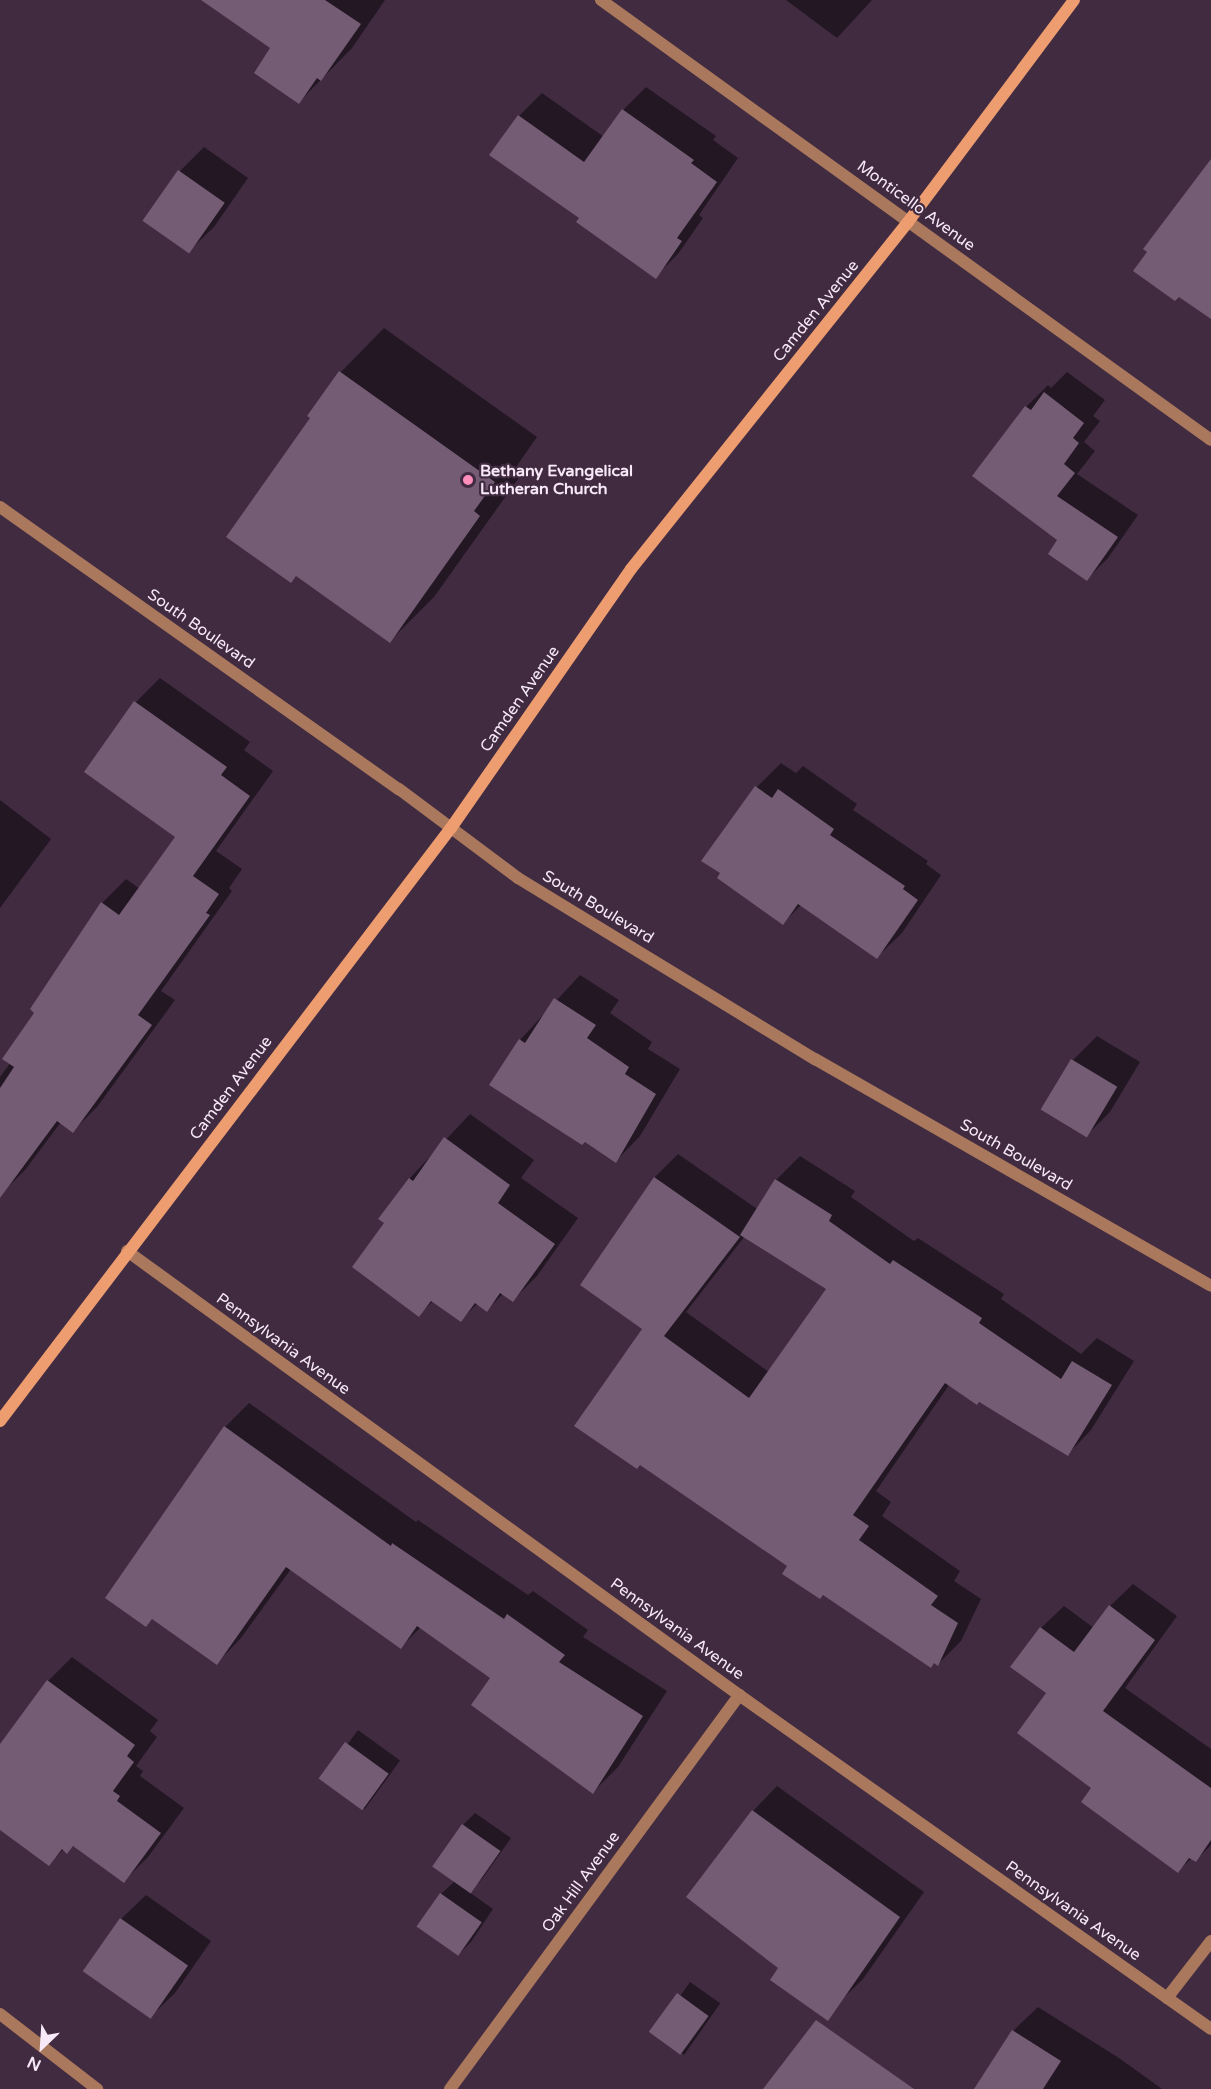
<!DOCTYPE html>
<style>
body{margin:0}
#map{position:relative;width:1211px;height:2089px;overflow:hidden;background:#412b41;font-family:"Varela Round",sans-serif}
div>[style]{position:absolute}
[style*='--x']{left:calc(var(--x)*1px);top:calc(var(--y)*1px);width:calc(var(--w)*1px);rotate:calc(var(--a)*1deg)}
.shadow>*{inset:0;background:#0007;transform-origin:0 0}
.building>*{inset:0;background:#755c75;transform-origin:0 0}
.street>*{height:12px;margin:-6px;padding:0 6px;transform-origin:6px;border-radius:6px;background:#aa785c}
.secondary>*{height:12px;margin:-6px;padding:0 6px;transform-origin:6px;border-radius:6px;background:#ed9d70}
.dots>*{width:16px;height:16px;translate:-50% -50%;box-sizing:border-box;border:3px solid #412b41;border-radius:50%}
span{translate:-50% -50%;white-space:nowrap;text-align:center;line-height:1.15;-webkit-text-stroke:4.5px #412b41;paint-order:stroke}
.street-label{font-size:16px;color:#f7e9f7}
.poi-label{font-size:16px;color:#f7e9f7;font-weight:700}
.left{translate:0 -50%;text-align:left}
.north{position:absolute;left:12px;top:2017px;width:60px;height:60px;-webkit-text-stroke:4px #412b41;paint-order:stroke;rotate:205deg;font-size:16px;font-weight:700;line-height:24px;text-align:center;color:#f7e9f7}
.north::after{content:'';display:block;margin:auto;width:21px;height:27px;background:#f7e9f7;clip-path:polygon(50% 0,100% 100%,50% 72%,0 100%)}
</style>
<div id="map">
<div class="shadow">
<i style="clip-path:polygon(226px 0,385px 0,352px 48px,299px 102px,272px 47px)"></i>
<i style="clip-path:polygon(786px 0,872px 0,837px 38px)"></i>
<i style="clip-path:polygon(646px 87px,716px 136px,713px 140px,738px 158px,699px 215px,703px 218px,678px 254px,655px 277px,581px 217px,491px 155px,519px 116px,542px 93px,604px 137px,623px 110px)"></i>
<i style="clip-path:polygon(204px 147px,248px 178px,214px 227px,189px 251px,180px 171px)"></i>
<i style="clip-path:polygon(384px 328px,537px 437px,516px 467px,523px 472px,434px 597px,390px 641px,297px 575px,291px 581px,312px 418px,309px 416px,341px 372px)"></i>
<i style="clip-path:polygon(1067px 372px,1105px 400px,1093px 416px,1100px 421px,1084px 442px,1095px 451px,1077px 474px,1138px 515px,1108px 558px,1087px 579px,1059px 540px,1026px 407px,1048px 385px,1051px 388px)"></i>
<i style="clip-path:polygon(160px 678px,250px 742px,244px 750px,273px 771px,216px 851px,242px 869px,229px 888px,232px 891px,161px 991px,175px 1000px,97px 1107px,73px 1131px,61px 1122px,25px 1170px,1px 1194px,0 1077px,31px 1035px,102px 903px,126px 879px,140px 889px,177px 836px,86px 771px,136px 702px)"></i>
<i style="clip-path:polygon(781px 763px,796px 773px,803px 766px,857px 804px,853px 810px,928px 861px,926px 864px,941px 875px,902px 933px,877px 957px,801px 905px,783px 923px,757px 787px)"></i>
<i style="clip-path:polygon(0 800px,51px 839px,0 908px)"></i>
<i style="clip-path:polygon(580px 975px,619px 1000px,610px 1013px,652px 1042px,648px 1049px,680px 1069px,640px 1136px,616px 1161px,520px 1040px)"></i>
<i style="clip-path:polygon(1097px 1036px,1140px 1062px,1110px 1112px,1086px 1136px,1073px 1060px)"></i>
<i style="clip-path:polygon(470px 1114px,534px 1160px,521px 1178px,578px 1218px,537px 1276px,513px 1300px,503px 1294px,487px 1310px,478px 1303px,461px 1320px,434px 1300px,419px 1315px,386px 1223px,380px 1219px,410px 1178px)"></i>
<i style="clip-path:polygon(evenodd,678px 1154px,757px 1209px,776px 1180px,800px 1156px,855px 1191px,851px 1197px,914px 1241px,918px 1238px,1004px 1294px,1001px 1299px,1081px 1354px,1097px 1338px,1134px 1361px,1091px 1430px,1068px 1454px,949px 1385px,876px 1491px,891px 1502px,882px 1516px,960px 1571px,954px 1581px,981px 1599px,961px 1641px,938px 1664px,789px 1566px,644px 1328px,582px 1285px,655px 1177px,678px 1154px,745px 1236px,828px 1289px,769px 1372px,686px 1312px,745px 1236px)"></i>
<i style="clip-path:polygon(249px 1403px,416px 1522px,418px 1520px,528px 1595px,533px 1591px,588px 1630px,583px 1637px,667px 1691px,618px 1767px,593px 1792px,492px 1677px,421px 1627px,401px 1647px,291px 1569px,241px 1638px,217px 1663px,153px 1618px,146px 1625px,225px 1427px)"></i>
<i style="clip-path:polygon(1133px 1584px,1177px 1616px,1125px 1688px,1211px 1749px,1211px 1845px,1196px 1860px,1192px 1858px,1178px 1871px,1093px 1787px,1048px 1693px,1041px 1628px,1064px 1606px,1094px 1628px,1110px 1606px)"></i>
<i style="clip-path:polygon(72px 1657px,158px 1720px,150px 1731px,157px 1737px,136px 1766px,143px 1771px,140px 1776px,184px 1808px,148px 1857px,124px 1881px,74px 1845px,67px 1852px,64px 1849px,48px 1864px,0 1817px,0 1746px,48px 1681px)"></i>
<i style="left:358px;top:1730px;width:52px;height:60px;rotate:36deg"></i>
<i style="clip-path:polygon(777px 1786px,924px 1892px,863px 1979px,838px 2003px,753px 1811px)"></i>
<i style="clip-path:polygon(475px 1813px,511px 1838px,482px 1879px,469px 1892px,493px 1909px,471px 1942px,459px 1954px,441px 1894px,455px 1881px,434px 1866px,463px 1825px)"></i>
<i style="clip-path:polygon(146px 1895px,211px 1941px,175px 1993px,150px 2017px,84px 1970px,121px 1919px)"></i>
<i style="left:690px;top:1982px;width:37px;height:63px;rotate:35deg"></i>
<i style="clip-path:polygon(1038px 2007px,1119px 2058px,1162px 2089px,976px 2089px,1013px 2031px)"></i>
</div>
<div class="building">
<i style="clip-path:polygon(201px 0,325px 0,361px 24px,321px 81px,317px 78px,299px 104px,254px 73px,270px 48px)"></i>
<i style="clip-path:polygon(622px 109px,694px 160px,691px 163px,717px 182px,677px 238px,682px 241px,656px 279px,576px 222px,579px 218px,489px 155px,518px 115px,584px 162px)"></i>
<i style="clip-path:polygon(1211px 159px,1211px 319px,1179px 297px,1175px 301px,1133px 271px,1147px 252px,1143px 249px)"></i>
<i style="left:178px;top:170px;width:57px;height:62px;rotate:35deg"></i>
<i style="clip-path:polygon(339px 371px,495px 482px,474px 511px,480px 516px,390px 643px,296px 576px,291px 583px,226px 537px,310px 418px,307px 416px)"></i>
<i style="clip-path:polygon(1044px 392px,1084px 423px,1073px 438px,1079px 443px,1064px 464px,1075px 473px,1057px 496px,1118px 537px,1087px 581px,1048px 554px,1057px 540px,972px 476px,1025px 406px,1031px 410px)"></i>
<i style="clip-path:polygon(134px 701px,227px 767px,221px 775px,250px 796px,193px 876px,219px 894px,206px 913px,210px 915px,138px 1015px,152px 1025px,73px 1133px,57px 1121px,0 1198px,0 1088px,14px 1067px,2px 1059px,34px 1013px,30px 1009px,101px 902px,119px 915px,175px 837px,84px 772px)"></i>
<i style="clip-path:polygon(755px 786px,772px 798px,778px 789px,834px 829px,830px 835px,905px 886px,903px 889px,918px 900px,877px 959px,798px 904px,783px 925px,717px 878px,720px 873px,701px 861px)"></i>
<i style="clip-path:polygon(554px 998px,596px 1025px,587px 1038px,629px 1067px,625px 1074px,656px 1094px,616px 1163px,585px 1142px,582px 1145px,489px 1085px,519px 1039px,525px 1043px)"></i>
<i style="left:1071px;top:1059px;width:54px;height:59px;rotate:31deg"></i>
<i style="clip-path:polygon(444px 1137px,510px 1185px,498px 1203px,555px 1244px,513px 1302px,500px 1293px,487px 1312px,475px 1303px,461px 1322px,431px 1301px,419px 1317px,352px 1267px,384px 1223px,378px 1219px,409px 1178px,413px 1181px)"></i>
<i style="clip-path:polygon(654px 1177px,740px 1237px,664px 1336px,749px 1398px,826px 1289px,740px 1235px,775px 1179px,832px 1215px,829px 1221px,890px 1264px,893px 1260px,982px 1318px,979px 1323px,1061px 1379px,1072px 1361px,1112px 1385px,1068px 1456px,979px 1402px,977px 1405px,945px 1383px,853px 1515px,869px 1526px,859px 1540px,938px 1596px,931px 1605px,958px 1623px,938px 1666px,934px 1663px,931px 1668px,823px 1595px,820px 1599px,782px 1574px,787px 1566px,640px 1465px,637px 1469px,574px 1426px,642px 1329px,580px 1285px)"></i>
<i style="clip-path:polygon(224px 1426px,391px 1546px,392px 1543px,504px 1619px,507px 1614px,565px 1655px,559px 1662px,643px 1716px,593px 1794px,471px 1705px,490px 1678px,417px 1626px,401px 1649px,286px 1567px,217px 1665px,152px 1619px,146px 1627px,105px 1598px)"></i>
<i style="clip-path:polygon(1109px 1605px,1155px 1640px,1103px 1711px,1211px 1788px,1211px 1840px,1196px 1862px,1189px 1858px,1178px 1873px,1081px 1802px,1091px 1788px,1017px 1733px,1046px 1693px,1010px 1667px,1040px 1627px,1074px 1652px)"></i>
<i style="clip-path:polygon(47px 1680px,135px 1745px,127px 1756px,134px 1762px,113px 1791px,120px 1796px,117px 1801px,161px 1833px,124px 1883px,73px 1846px,67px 1854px,62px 1849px,49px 1866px,0 1830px,0 1744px)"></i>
<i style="left:345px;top:1742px;width:54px;height:45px;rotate:36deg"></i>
<i style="clip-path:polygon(752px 1810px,900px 1917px,828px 2021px,770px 1980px,778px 1968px,686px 1897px)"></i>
<i style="left:462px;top:1824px;width:47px;height:52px;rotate:35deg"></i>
<i style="left:440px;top:1893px;width:51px;height:41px;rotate:35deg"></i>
<i style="left:120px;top:1918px;width:83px;height:65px;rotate:35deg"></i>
<i style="left:677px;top:1993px;width:39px;height:48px;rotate:36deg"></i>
<i style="clip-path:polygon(816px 2020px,914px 2089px,763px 2089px)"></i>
<i style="clip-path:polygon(1012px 2030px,1061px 2061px,1043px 2089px,974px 2089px)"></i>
</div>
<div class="street">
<i style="--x:601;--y:0;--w:752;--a:35.8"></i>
<i style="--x:0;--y:507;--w:489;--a:35.3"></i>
<i style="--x:399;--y:789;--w:149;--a:36.8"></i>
<i style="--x:518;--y:878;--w:348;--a:31.4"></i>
<i style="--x:815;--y:1059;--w:456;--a:29.8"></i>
<i style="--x:127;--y:1251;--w:756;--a:35.96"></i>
<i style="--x:739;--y:1695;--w:578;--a:35.28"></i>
<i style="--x:1167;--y:1998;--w:72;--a:-52.3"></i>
<i style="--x:0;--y:2014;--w:123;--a:37.7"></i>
<i style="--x:450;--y:2089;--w:489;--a:-53.7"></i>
</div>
<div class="secondary">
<i style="--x:0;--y:1421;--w:745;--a:-52.75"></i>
<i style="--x:451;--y:828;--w:315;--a:-55.2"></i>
<i style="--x:631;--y:569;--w:444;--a:-51.4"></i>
<i style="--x:908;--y:222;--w:277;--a:-53.2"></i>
</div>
<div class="dots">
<i style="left:468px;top:480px;background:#ff8eba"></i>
</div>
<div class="street-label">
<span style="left:916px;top:206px;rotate:36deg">Monticello Avenue</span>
<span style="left:816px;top:311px;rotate:-51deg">Camden Avenue</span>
<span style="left:201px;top:629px;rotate:35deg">South Boulevard</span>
<span style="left:520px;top:699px;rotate:-55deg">Camden Avenue</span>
<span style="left:598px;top:907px;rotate:31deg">South Boulevard</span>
<span style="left:231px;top:1088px;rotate:-53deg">Camden Avenue</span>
<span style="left:1016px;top:1155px;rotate:30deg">South Boulevard</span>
<span style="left:283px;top:1344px;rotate:36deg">Pennsylvania Avenue</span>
<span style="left:677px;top:1629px;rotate:36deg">Pennsylvania Avenue</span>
<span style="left:581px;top:1882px;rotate:-54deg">Oak Hill Avenue</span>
<span style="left:1073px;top:1911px;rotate:35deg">Pennsylvania Avenue</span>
</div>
<div class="poi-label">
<span class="left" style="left:480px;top:480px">Bethany Evangelical<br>Lutheran Church</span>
</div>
<div class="north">N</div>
</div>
